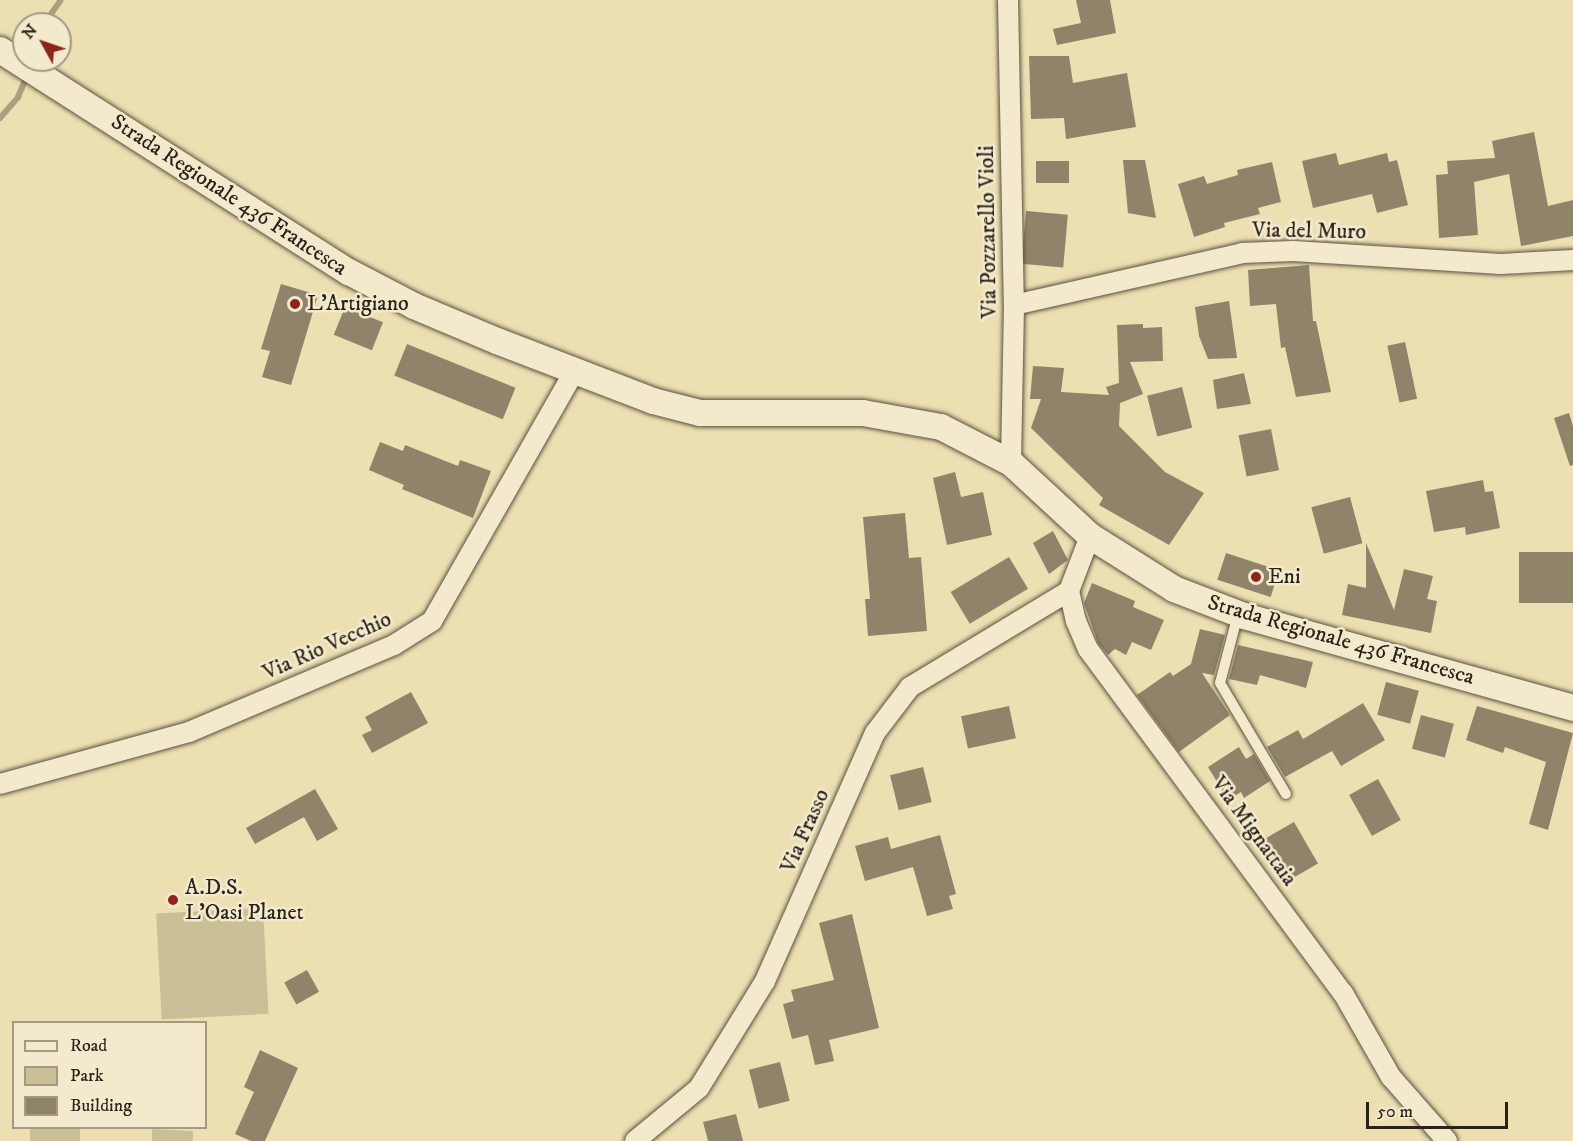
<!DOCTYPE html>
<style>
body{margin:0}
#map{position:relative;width:1573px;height:1141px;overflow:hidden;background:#ecdfb2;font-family:"IM FELL DW Pica",serif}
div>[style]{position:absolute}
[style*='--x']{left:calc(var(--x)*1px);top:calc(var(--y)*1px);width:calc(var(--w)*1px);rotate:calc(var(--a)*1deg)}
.green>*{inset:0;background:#cbbf98;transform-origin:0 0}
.stream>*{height:6px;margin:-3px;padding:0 3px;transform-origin:3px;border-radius:3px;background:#aa9f7e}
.building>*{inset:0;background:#8f8469;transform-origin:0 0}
.roads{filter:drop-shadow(0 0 2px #5b513f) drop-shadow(0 0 2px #5b513f)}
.service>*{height:10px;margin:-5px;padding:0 5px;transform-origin:5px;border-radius:5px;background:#f3eacd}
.minor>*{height:20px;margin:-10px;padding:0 10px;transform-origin:10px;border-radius:10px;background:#f3eacd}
.tertiary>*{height:26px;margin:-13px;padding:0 13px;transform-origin:13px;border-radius:13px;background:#f3eacd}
.dots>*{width:16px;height:16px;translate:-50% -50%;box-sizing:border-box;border:3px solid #f3eacd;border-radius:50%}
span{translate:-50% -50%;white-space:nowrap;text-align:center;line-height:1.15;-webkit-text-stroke:5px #f3eacd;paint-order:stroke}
.street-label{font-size:22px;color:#2b2219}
.poi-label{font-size:22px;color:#2b2219}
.left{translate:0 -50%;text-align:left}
.legend{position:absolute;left:12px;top:1021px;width:195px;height:108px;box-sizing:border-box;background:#f3eacd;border:2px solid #a39a85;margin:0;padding:8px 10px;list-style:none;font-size:18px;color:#2b2219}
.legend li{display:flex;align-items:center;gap:12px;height:30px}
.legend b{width:30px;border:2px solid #a39a85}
.north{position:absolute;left:12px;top:12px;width:60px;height:60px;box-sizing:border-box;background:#f3eacd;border:2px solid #a39a85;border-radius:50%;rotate:310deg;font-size:16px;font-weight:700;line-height:24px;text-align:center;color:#2b2219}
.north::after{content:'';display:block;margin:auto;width:21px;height:27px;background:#8f2418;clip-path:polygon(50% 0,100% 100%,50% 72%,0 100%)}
.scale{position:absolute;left:1366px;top:1102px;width:142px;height:27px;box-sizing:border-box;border:3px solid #2b2219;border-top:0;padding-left:8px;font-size:18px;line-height:21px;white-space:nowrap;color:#2b2219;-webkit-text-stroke:4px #f3eacd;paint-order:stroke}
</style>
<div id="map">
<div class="green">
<i style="left:263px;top:908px;width:106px;height:107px;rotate:87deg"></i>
<i style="left:30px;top:1128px;width:50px;height:13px"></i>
<i style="clip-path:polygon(152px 1129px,193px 1131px,193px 1141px,152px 1141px)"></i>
</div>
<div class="stream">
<i style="--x:44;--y:24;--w:29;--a:-55"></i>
<i style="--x:0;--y:118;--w:28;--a:-49"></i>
<i style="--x:18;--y:97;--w:25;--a:-67"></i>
</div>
<div class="building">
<i style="clip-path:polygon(1076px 0,1110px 0,1116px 33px,1057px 45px,1053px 29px,1081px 23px)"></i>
<i style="clip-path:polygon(1029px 56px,1069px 56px,1073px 83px,1127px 73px,1136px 127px,1066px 139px,1064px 118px,1031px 119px)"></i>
<i style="clip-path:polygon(1534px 132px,1548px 206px,1573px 200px,1573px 236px,1521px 246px,1509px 174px,1474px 182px,1478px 235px,1439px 238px,1436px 175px,1448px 174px,1447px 161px,1495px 158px,1492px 141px)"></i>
<i style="clip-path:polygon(1336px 153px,1339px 165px,1387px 153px,1389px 162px,1397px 160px,1408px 205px,1377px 213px,1372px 194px,1313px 208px,1302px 161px)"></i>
<i style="clip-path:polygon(1123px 160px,1145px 160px,1156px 218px,1128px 213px)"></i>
<i style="left:1036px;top:161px;width:33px;height:22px"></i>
<i style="clip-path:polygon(1272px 162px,1281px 202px,1258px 208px,1260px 214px,1224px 223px,1225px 227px,1194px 237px,1178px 184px,1204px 176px,1207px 184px,1238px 175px,1237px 170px)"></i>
<i style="left:1026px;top:211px;width:42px;height:53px;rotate:5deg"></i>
<i style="clip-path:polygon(1309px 265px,1313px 321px,1316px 321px,1331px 392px,1296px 397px,1285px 347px,1281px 348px,1276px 304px,1250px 306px,1248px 270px)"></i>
<i style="clip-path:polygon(281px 284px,318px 295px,291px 385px,262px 377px,270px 351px,261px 349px)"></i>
<i style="clip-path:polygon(1229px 301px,1237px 358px,1208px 359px,1199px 336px,1195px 307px)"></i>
<i style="left:345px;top:307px;width:41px;height:30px;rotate:22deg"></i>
<i style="clip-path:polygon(1143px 324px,1143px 328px,1162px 327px,1163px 361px,1130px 362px,1143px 394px,1120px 403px,1119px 426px,1165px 472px,1204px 493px,1169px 545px,1099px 505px,1103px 498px,1031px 428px,1041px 399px,1030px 399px,1033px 366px,1064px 368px,1061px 392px,1109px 395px,1106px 387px,1119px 383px,1117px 325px)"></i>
<i style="left:1405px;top:342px;width:58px;height:18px;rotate:78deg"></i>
<i style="left:407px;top:344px;width:117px;height:34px;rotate:22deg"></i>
<i style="clip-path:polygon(1244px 373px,1251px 404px,1217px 409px,1213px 380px)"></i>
<i style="left:1182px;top:387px;width:42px;height:36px;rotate:76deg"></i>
<i style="clip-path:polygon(1569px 413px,1573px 426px,1573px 465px,1570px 466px,1554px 418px)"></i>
<i style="left:1271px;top:429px;width:42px;height:33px;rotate:79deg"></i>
<i style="clip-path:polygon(380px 442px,403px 451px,405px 445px,458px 466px,460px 460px,491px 471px,473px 518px,402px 489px,404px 485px,369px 470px)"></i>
<i style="clip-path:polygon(955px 472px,961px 497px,983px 492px,992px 535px,947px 545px,933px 478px)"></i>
<i style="clip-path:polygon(1483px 480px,1485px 492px,1493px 491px,1500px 528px,1466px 535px,1465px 527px,1434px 532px,1426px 491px)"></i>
<i style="left:1350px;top:497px;width:48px;height:40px;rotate:75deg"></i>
<i style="clip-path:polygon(905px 513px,909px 558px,921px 557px,927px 631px,868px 636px,865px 599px,870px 599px,863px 517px)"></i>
<i style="clip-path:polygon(1053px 531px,1068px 560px,1049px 574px,1033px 543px)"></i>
<i style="clip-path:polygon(1366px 543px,1394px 610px,1404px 569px,1433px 576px,1427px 599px,1437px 601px,1431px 633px,1342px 615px,1348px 584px,1366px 588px)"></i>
<i style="left:1519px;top:552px;width:54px;height:51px"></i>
<i style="left:1226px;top:553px;width:56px;height:28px;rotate:18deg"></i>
<i style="left:1009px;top:557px;width:37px;height:68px;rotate:59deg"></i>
<i style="clip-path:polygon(1092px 583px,1135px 601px,1133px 607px,1164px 620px,1151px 650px,1132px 642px,1126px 655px,1115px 649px,1108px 655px,1098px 643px,1084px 603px)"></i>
<i style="clip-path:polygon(1200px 629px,1225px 635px,1214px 675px,1202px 673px,1230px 715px,1179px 752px,1137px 695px,1170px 672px,1173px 676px,1191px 664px)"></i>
<i style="clip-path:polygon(1238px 645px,1313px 662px,1306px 688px,1260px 675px,1257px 685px,1229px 679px)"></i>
<i style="left:1386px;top:682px;width:34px;height:34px;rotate:15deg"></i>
<i style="clip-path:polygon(411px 692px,428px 723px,372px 753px,362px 735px,372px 730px,365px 717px)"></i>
<i style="clip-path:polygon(1363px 703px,1385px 740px,1341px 766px,1332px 751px,1285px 777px,1267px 747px,1298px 730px,1303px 739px)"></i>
<i style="left:1009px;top:706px;width:33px;height:49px;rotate:78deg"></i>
<i style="clip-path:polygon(1477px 706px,1573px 733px,1548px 830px,1529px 824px,1546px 762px,1505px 747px,1503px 753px,1466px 740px)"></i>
<i style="left:1421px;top:715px;width:34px;height:35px;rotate:15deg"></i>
<i style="clip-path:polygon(1239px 747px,1246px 759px,1254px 754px,1270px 781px,1244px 798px,1241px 792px,1228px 800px,1208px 767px)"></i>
<i style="left:923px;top:767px;width:36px;height:34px;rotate:76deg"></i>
<i style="left:1378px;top:779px;width:47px;height:33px;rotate:61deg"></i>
<i style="clip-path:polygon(315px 789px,338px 829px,317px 841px,304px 817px,255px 844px,246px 828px)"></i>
<i style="left:1294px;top:822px;width:48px;height:37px;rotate:60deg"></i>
<i style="clip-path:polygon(940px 835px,956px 894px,949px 896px,953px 909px,927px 916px,913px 867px,865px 881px,855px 846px,888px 837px,891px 849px)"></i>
<i style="clip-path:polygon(852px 914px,879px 1028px,829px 1040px,834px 1061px,815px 1065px,808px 1035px,792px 1039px,783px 1004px,794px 1001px,791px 990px,834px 980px,819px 923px)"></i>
<i style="left:307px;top:970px;width:25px;height:26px;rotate:61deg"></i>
<i style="clip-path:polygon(260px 1050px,298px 1068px,265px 1141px,251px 1141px,235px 1134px,254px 1092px,244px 1087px)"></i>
<i style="left:780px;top:1062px;width:40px;height:32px;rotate:76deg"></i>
<i style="clip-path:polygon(736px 1114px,743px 1141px,708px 1141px,703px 1122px)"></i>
</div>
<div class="roads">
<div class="service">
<i style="--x:1238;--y:614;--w:71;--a:104.6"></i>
<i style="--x:1220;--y:683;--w:129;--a:59.3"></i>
</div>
<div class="minor">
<i style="--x:1008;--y:0;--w:305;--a:88.9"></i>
<i style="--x:1014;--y:305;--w:158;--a:91.1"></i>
<i style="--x:1014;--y:305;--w:234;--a:-12.8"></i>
<i style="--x:1242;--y:253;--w:51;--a:-2.2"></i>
<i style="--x:1293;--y:251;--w:208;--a:3.6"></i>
<i style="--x:1501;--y:264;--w:72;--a:-3.2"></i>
<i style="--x:1090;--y:536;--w:59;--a:110.9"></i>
<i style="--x:1069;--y:591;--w:31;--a:77"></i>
<i style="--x:1076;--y:621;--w:30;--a:67"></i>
<i style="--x:1088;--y:649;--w:428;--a:53.5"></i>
<i style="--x:1343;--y:993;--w:97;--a:60.3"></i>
<i style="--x:1391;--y:1077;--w:85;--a:48.8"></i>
<i style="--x:0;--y:784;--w:196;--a:-15.4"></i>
<i style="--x:189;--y:732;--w:223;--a:-23"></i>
<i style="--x:394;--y:645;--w:45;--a:-32.3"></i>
<i style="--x:432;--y:621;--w:287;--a:-60.3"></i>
<i style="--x:635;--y:1141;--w:83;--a:-39.6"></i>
<i style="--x:699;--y:1088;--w:126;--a:-58.3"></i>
<i style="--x:765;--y:981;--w:271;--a:-66.1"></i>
<i style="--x:875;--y:733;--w:58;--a:-52.7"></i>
<i style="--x:910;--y:687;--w:186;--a:-31.1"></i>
</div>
<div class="tertiary">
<i style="--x:0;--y:50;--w:414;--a:32.5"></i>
<i style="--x:349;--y:272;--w:73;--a:27.6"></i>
<i style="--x:414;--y:306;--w:90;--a:22.9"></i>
<i style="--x:497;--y:341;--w:167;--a:21"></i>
<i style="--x:653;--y:401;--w:49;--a:14.3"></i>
<i style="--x:700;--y:413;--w:163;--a:0"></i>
<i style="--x:863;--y:413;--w:79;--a:10.2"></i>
<i style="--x:941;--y:427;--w:79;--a:27.2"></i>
<i style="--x:1011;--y:463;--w:108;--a:42.7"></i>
<i style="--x:1090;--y:536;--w:99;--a:32.2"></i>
<i style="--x:1174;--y:589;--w:75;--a:21.1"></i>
<i style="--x:1244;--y:616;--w:342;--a:15.6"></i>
</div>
</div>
<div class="dots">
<i style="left:295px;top:304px;background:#8f2418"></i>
<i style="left:1256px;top:577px;background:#8f2418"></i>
<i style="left:173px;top:900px;background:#8f2418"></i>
</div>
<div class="street-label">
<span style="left:229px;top:195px;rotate:33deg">Strada Regionale 436 Francesca</span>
<span style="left:1309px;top:231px;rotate:1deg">Via del Muro</span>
<span style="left:988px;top:232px;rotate:-91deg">Via Pozzarello Violi</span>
<span style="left:1341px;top:640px;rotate:16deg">Strada Regionale 436 Francesca</span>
<span style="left:327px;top:646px;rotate:-24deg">Via Rio Vecchio</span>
<span style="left:805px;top:831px;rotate:-66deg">Via Frasso</span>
<span style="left:1254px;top:831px;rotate:54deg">Via Mignattaia</span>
</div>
<div class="poi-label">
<span class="left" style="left:307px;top:304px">L'Artigiano</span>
<span class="left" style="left:1268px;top:577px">Eni</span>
<span class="left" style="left:185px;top:900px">A.D.S.<br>L'Oasi Planet</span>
</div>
<ul class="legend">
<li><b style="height:8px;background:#f3eacd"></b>Road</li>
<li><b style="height:16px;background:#cbbf98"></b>Park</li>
<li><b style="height:16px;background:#8f8469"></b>Building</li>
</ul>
<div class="north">N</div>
<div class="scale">50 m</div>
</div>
